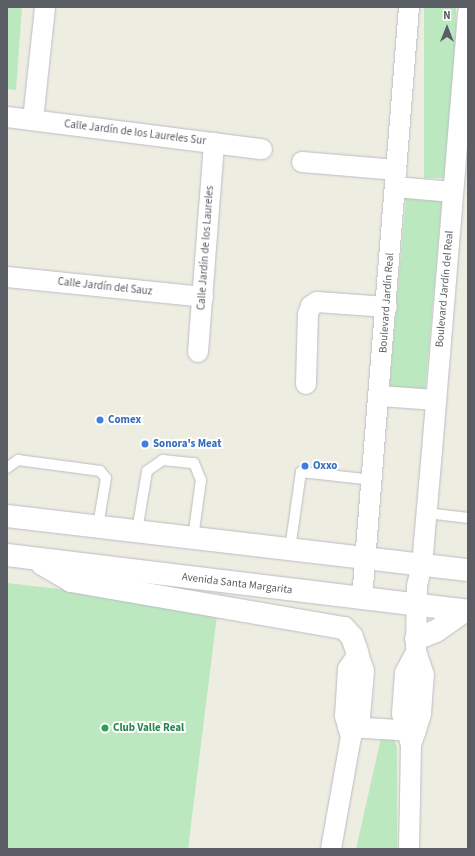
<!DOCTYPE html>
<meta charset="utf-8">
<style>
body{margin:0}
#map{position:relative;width:475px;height:856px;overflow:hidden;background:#eeede2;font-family:"Source Sans 3",sans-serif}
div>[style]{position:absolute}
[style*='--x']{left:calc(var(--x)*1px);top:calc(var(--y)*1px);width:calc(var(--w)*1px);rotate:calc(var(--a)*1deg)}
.green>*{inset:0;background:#bce8c0;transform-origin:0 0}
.roads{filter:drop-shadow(0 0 1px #babcc2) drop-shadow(0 0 1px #babcc2)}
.service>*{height:10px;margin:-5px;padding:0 5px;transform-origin:5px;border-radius:5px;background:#fff}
.minor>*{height:20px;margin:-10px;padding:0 10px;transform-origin:10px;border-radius:10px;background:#fff}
.secondary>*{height:22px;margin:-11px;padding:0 11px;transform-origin:11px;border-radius:11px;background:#fff}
.dots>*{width:11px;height:11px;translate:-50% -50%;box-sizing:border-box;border:2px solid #fff;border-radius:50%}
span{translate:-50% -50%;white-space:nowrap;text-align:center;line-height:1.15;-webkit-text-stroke:4px #fff;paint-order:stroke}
.street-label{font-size:11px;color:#5a5e64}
.shop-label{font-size:11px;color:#366cbe;font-weight:700}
.left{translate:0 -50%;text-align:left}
.leisure-label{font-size:11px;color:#27864d;font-weight:700}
.frame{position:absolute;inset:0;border:8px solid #5a5e64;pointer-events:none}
.north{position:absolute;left:427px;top:8px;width:40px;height:40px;-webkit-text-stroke:3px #fff;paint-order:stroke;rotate:0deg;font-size:11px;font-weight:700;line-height:16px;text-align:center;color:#5a5e64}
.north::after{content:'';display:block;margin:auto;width:14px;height:18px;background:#5a5e64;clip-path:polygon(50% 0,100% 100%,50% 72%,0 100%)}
</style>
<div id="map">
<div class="green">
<i style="clip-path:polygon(7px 7px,22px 7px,16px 90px,7px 89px)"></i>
<i style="left:424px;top:7px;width:32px;height:171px"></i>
<i style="left:406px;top:197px;width:36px;height:192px;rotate:5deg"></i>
<i style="clip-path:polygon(7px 583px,218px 607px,188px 849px,7px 849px)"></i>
<i style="clip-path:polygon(381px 738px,394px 738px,397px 748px,397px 849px,356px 849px)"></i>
</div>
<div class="roads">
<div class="service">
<i style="--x:7;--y:468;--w:14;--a:-36"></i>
<i style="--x:18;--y:460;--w:83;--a:7.6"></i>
<i style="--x:100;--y:471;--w:9;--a:49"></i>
<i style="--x:106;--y:478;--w:49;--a:99.5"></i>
<i style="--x:426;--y:513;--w:42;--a:6.8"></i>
<i style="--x:137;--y:531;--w:61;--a:-80.5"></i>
<i style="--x:147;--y:471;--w:19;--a:-35"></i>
<i style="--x:163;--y:460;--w:31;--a:6"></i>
<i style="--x:194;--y:463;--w:18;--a:68"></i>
<i style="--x:201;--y:480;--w:59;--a:97.9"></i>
<i style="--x:290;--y:549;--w:78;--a:-81.9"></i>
<i style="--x:301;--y:472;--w:73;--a:6.3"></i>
</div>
<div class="minor">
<i style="--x:7;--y:117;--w:257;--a:7.2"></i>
<i style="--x:33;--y:120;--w:114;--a:-83.9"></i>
<i style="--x:302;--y:162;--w:95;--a:4.8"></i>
<i style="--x:396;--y:187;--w:57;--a:5"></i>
<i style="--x:7;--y:277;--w:197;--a:5.8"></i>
<i style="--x:198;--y:352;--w:210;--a:-85.6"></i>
<i style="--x:306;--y:384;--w:70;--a:-88.4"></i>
<i style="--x:308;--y:314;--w:9;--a:-69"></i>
<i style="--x:311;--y:306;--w:7;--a:-34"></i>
<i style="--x:317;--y:302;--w:70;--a:4.1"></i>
<i style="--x:380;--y:396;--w:56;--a:4.1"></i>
<i style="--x:362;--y:599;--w:594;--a:-85.46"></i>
<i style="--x:348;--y:727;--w:68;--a:3.4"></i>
<i style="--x:351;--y:737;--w:22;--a:-106"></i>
<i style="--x:345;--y:716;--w:47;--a:-86.3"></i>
<i style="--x:348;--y:669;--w:18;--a:-56"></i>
<i style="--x:411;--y:745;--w:32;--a:-106"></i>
<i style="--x:402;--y:714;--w:41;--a:-85.8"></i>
<i style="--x:405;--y:673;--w:24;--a:-62"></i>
<i style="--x:331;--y:849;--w:114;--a:-79.9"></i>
<i style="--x:351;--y:737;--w:22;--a:-66"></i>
<i style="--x:360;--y:717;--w:46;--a:-85"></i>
<i style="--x:364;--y:671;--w:18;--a:-109"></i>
<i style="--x:409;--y:849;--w:104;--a:-88.9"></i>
<i style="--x:411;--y:745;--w:33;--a:-72"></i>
<i style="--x:421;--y:714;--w:39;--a:-86"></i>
<i style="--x:424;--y:675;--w:24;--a:-109"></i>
<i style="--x:416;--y:652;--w:66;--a:-89.1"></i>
<i style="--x:417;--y:586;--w:22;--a:-77"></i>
<i style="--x:422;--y:565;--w:114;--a:-85"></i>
<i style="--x:432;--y:451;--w:439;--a:-85.3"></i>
</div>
<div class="secondary">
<i style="--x:7;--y:516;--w:464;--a:6.7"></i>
<i style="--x:7;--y:555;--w:464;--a:6.9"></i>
<i style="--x:42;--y:564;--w:34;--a:30"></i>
<i style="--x:71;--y:581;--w:277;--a:9.8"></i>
<i style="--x:344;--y:628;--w:12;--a:48"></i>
<i style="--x:352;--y:637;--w:18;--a:71"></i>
<i style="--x:416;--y:639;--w:22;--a:-22"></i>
<i style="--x:436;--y:631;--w:35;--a:-35"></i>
</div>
</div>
<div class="dots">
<i style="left:100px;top:420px;background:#3f7fe0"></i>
<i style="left:145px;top:444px;background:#3f7fe0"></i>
<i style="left:305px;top:466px;background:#3f7fe0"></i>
<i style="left:105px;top:728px;background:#2e9e5b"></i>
</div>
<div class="street-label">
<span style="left:135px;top:133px;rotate:7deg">Calle Jardín de los Laureles Sur</span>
<span style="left:206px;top:248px;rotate:-86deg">Calle Jardín de los Laureles</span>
<span style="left:105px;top:287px;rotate:6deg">Calle Jardín del Sauz</span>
<span style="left:445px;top:289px;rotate:-85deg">Boulevard Jardín del Real</span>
<span style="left:387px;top:303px;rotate:-86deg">Boulevard Jardín Real</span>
<span style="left:237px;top:584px;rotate:7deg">Avenida Santa Margarita</span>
</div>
<div class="shop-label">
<span class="left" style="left:108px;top:420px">Comex</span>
<span class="left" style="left:153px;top:444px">Sonora's Meat</span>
<span class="left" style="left:313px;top:466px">Oxxo</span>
</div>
<div class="leisure-label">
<span class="left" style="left:113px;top:728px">Club Valle Real</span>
</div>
<div class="frame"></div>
<div class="north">N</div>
</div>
